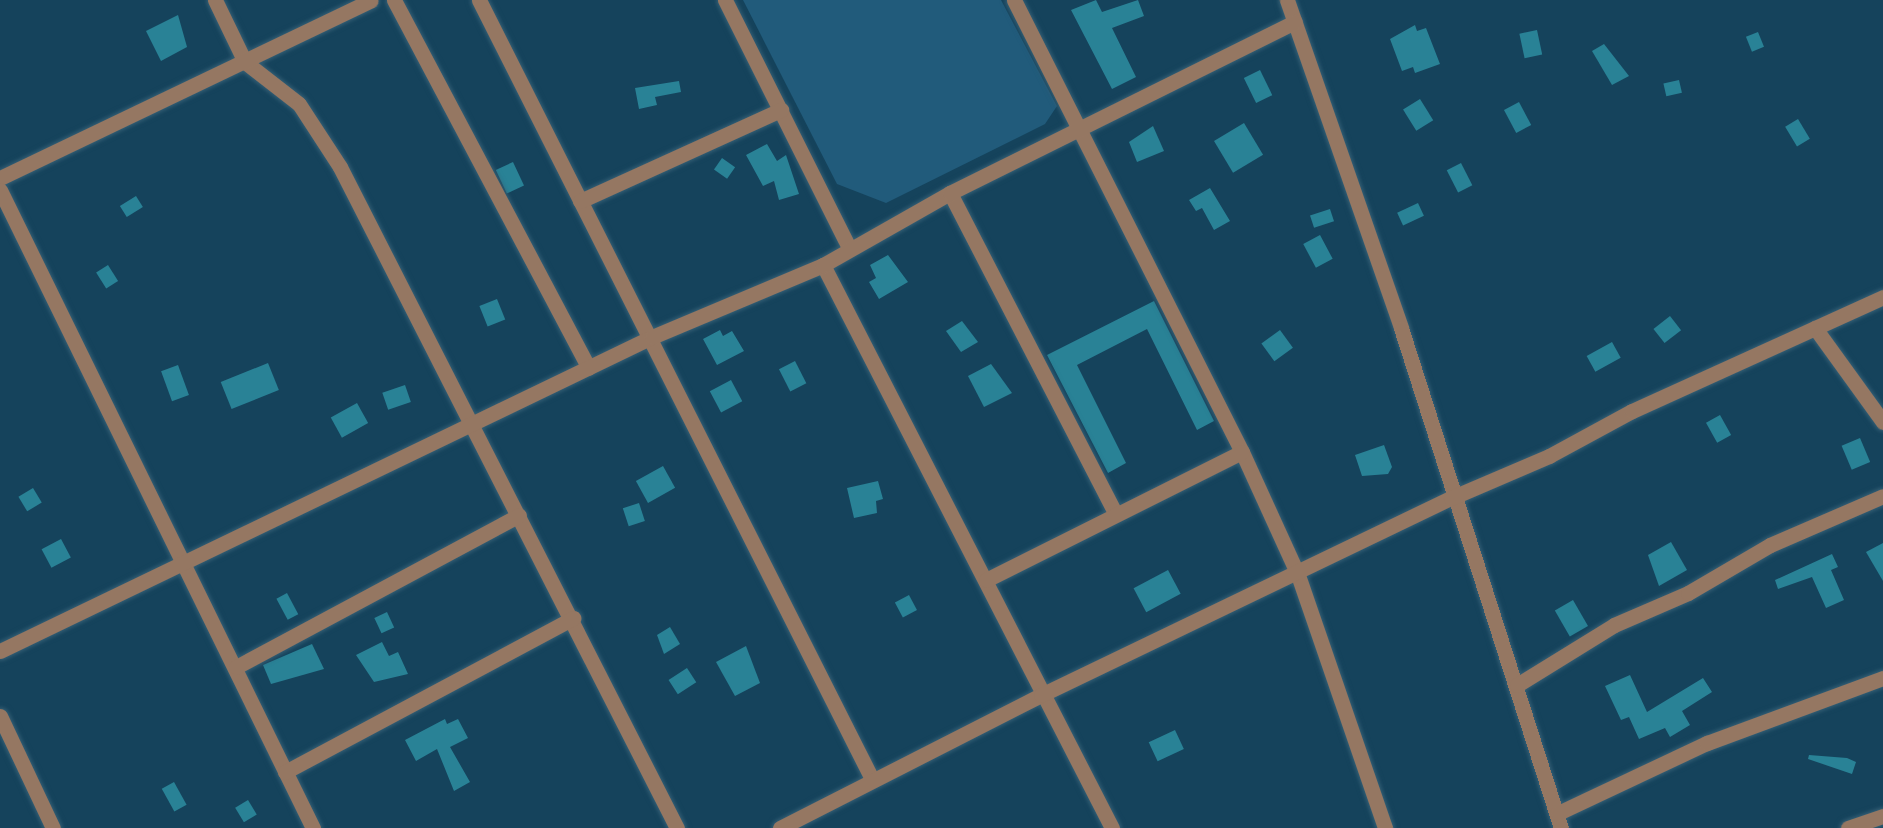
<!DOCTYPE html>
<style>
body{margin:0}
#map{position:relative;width:1883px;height:828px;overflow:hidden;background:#15435c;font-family:"PT Sans Narrow",sans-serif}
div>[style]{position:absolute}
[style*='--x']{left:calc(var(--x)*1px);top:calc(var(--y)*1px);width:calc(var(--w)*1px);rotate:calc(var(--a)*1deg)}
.green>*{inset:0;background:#215b7b}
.building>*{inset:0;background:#298296;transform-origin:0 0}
.roads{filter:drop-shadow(0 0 2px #355f75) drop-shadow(0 0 2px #355f75)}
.minor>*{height:15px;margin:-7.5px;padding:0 7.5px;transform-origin:7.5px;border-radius:7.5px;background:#957762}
span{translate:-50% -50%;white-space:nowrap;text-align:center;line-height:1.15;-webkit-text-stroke:4.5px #083851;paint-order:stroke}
</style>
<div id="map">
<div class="green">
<i style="clip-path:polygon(743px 0,1001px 0,1057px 106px,1045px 124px,886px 203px,837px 184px)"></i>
</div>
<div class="building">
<i style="clip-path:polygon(1096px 0,1102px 12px,1138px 0,1144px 16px,1112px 28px,1136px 77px,1112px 89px,1071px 10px)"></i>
<i style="clip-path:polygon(178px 15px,187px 47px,161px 61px,146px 31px)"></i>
<i style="clip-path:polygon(1415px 25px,1417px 31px,1426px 28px,1440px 64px,1415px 73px,1413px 67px,1402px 71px,1390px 39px)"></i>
<i style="left:1537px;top:30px;width:25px;height:18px;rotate:78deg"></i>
<i style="left:1758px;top:32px;width:16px;height:13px;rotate:68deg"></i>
<i style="clip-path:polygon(1604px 44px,1629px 76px,1612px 85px,1592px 51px)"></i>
<i style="left:1260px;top:70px;width:28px;height:18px;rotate:64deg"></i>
<i style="left:1679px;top:80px;width:13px;height:16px;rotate:77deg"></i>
<i style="clip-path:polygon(679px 81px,681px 92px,655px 97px,657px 105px,639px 109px,635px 88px)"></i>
<i style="left:1420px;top:99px;width:25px;height:20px;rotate:58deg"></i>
<i style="left:1519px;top:102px;width:26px;height:17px;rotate:62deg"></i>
<i style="left:1798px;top:119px;width:23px;height:15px;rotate:59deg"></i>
<i style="left:1244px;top:123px;width:37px;height:35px;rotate:59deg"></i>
<i style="clip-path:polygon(1153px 126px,1164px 151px,1137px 162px,1129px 142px)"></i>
<i style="clip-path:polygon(767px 144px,777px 161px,786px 155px,799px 194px,779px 200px,774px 181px,763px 186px,746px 155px)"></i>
<i style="left:722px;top:158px;width:16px;height:14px;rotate:35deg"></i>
<i style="left:513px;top:162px;width:26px;height:19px;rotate:65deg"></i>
<i style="left:1461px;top:163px;width:25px;height:16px;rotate:63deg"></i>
<i style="clip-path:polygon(1210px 188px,1230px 221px,1214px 230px,1202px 208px,1196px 211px,1189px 200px)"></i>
<i style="left:136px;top:196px;width:13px;height:19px;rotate:58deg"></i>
<i style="left:1418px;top:203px;width:14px;height:23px;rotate:65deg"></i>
<i style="left:1330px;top:209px;width:13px;height:21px;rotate:72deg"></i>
<i style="left:1320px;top:235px;width:27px;height:19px;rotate:62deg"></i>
<i style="clip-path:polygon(888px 255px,908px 282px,879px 299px,869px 282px,876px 278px,870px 265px)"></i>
<i style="left:108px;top:265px;width:19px;height:14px;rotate:58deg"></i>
<i style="left:497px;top:299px;width:22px;height:19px;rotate:68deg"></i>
<i style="clip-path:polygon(1154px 301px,1214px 421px,1197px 430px,1147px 329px,1077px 365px,1126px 463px,1108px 473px,1047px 355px)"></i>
<i style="left:1670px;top:316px;width:18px;height:21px;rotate:52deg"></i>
<i style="clip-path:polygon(962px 321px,978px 342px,961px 352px,946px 331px)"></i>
<i style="clip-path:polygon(720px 330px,723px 336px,732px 331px,744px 351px,717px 365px,703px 339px)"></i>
<i style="left:1280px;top:330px;width:22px;height:23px;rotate:54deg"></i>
<i style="left:1612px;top:342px;width:18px;height:29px;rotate:61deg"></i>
<i style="left:795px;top:361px;width:25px;height:18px;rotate:63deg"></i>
<i style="left:268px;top:363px;width:29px;height:51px;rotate:68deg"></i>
<i style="clip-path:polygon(991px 364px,1012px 393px,984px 407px,968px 376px)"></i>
<i style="left:178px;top:365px;width:32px;height:18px;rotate:70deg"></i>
<i style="left:731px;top:380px;width:24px;height:24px;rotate:62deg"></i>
<i style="left:405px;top:385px;width:18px;height:24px;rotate:71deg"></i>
<i style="left:357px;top:403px;width:23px;height:30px;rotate:61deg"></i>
<i style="left:1720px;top:415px;width:23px;height:16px;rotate:61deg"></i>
<i style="left:1860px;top:438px;width:26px;height:20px;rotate:67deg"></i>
<i style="clip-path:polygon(1384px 445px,1392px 467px,1388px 474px,1362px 476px,1355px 455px)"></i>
<i style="left:663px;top:466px;width:25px;height:31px;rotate:61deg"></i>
<i style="clip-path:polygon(878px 481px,883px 499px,876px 501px,877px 513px,854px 518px,847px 488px)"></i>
<i style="left:33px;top:488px;width:17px;height:17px;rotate:59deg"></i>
<i style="left:639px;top:503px;width:19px;height:17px;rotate:72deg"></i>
<i style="left:61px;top:539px;width:21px;height:22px;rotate:62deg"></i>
<i style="clip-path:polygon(1671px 542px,1687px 570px,1659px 586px,1648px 555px)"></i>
<i style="clip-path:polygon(1883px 543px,1883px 581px,1866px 552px)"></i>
<i style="clip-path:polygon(1832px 554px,1838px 567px,1831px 570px,1844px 600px,1826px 608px,1812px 577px,1778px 589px,1775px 580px)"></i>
<i style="left:1168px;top:570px;width:27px;height:39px;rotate:62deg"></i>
<i style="left:287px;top:593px;width:24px;height:12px;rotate:62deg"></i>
<i style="left:909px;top:595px;width:17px;height:16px;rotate:62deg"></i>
<i style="left:1573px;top:600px;width:30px;height:21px;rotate:60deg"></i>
<i style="left:387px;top:612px;width:17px;height:14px;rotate:65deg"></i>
<i style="clip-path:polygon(670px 627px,680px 644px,664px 654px,657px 635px)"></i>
<i style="clip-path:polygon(382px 642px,389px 656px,398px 652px,408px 674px,374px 682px,356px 655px)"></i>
<i style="clip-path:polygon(312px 644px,324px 669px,271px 684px,263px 665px)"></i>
<i style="clip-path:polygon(746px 646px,760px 683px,735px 696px,716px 662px)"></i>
<i style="left:687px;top:668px;width:17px;height:22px;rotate:57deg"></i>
<i style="clip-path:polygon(1630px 675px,1647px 712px,1703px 678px,1712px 692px,1682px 711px,1690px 725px,1670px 737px,1665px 728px,1639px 739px,1629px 717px,1621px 720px,1605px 686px)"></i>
<i style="clip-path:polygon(445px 719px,447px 724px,458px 719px,468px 738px,450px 747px,470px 782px,454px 791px,437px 749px,416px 761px,405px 740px)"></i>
<i style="left:1175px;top:730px;width:21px;height:29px;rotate:65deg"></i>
<i style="clip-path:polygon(1809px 755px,1847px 758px,1856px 762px,1852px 774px,1808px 759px)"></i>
<i style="left:174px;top:782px;width:26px;height:14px;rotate:61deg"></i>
<i style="left:248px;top:800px;width:17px;height:15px;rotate:59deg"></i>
</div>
<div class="roads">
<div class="minor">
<i style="--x:215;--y:0;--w:69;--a:64.2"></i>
<i style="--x:245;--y:62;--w:68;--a:37.9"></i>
<i style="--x:299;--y:104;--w:75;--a:56.9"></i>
<i style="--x:340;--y:167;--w:742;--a:62.99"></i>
<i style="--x:394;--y:0;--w:416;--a:62.1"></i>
<i style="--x:479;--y:0;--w:873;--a:63.23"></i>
<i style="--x:725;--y:0;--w:277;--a:63.4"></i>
<i style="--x:1014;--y:0;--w:506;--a:63.23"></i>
<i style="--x:1242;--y:452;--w:135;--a:65.5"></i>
<i style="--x:1298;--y:575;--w:268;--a:71"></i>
<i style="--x:1287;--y:0;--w:347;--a:70.8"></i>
<i style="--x:1401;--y:328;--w:525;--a:72.26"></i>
<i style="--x:0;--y:178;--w:411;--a:-25.6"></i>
<i style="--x:0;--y:190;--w:711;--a:63.87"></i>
<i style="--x:950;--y:193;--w:359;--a:62.7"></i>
<i style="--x:580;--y:201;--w:221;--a:-24.4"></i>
<i style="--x:823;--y:265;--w:633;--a:62.83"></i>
<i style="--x:1815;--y:328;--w:116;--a:54.1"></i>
<i style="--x:986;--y:580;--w:286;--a:-26.6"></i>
<i style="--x:0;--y:651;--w:724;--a:-25.72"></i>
<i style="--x:652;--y:337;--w:186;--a:-22.8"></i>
<i style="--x:823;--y:265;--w:146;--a:-29.6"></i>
<i style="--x:950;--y:193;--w:385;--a:-26.4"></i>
<i style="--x:236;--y:667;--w:321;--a:-28.2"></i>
<i style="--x:1517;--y:685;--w:114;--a:-31.7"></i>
<i style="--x:1614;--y:625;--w:81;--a:-23.4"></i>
<i style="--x:1688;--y:593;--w:95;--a:-30.3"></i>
<i style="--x:1770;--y:545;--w:123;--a:-23.4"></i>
<i style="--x:0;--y:716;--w:124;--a:64.7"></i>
<i style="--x:285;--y:772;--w:327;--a:-28.1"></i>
<i style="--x:1558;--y:813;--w:165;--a:-25.2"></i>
<i style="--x:1707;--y:743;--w:188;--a:-20.3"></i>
<i style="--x:780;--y:828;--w:293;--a:-27"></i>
<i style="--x:1041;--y:695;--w:455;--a:-25.7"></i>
<i style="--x:1451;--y:498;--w:107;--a:-23.2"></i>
<i style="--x:1549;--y:456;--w:94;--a:-28.5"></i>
<i style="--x:1632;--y:411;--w:276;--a:-24.4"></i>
<i style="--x:1848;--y:828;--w:37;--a:-19"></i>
</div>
</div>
</div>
